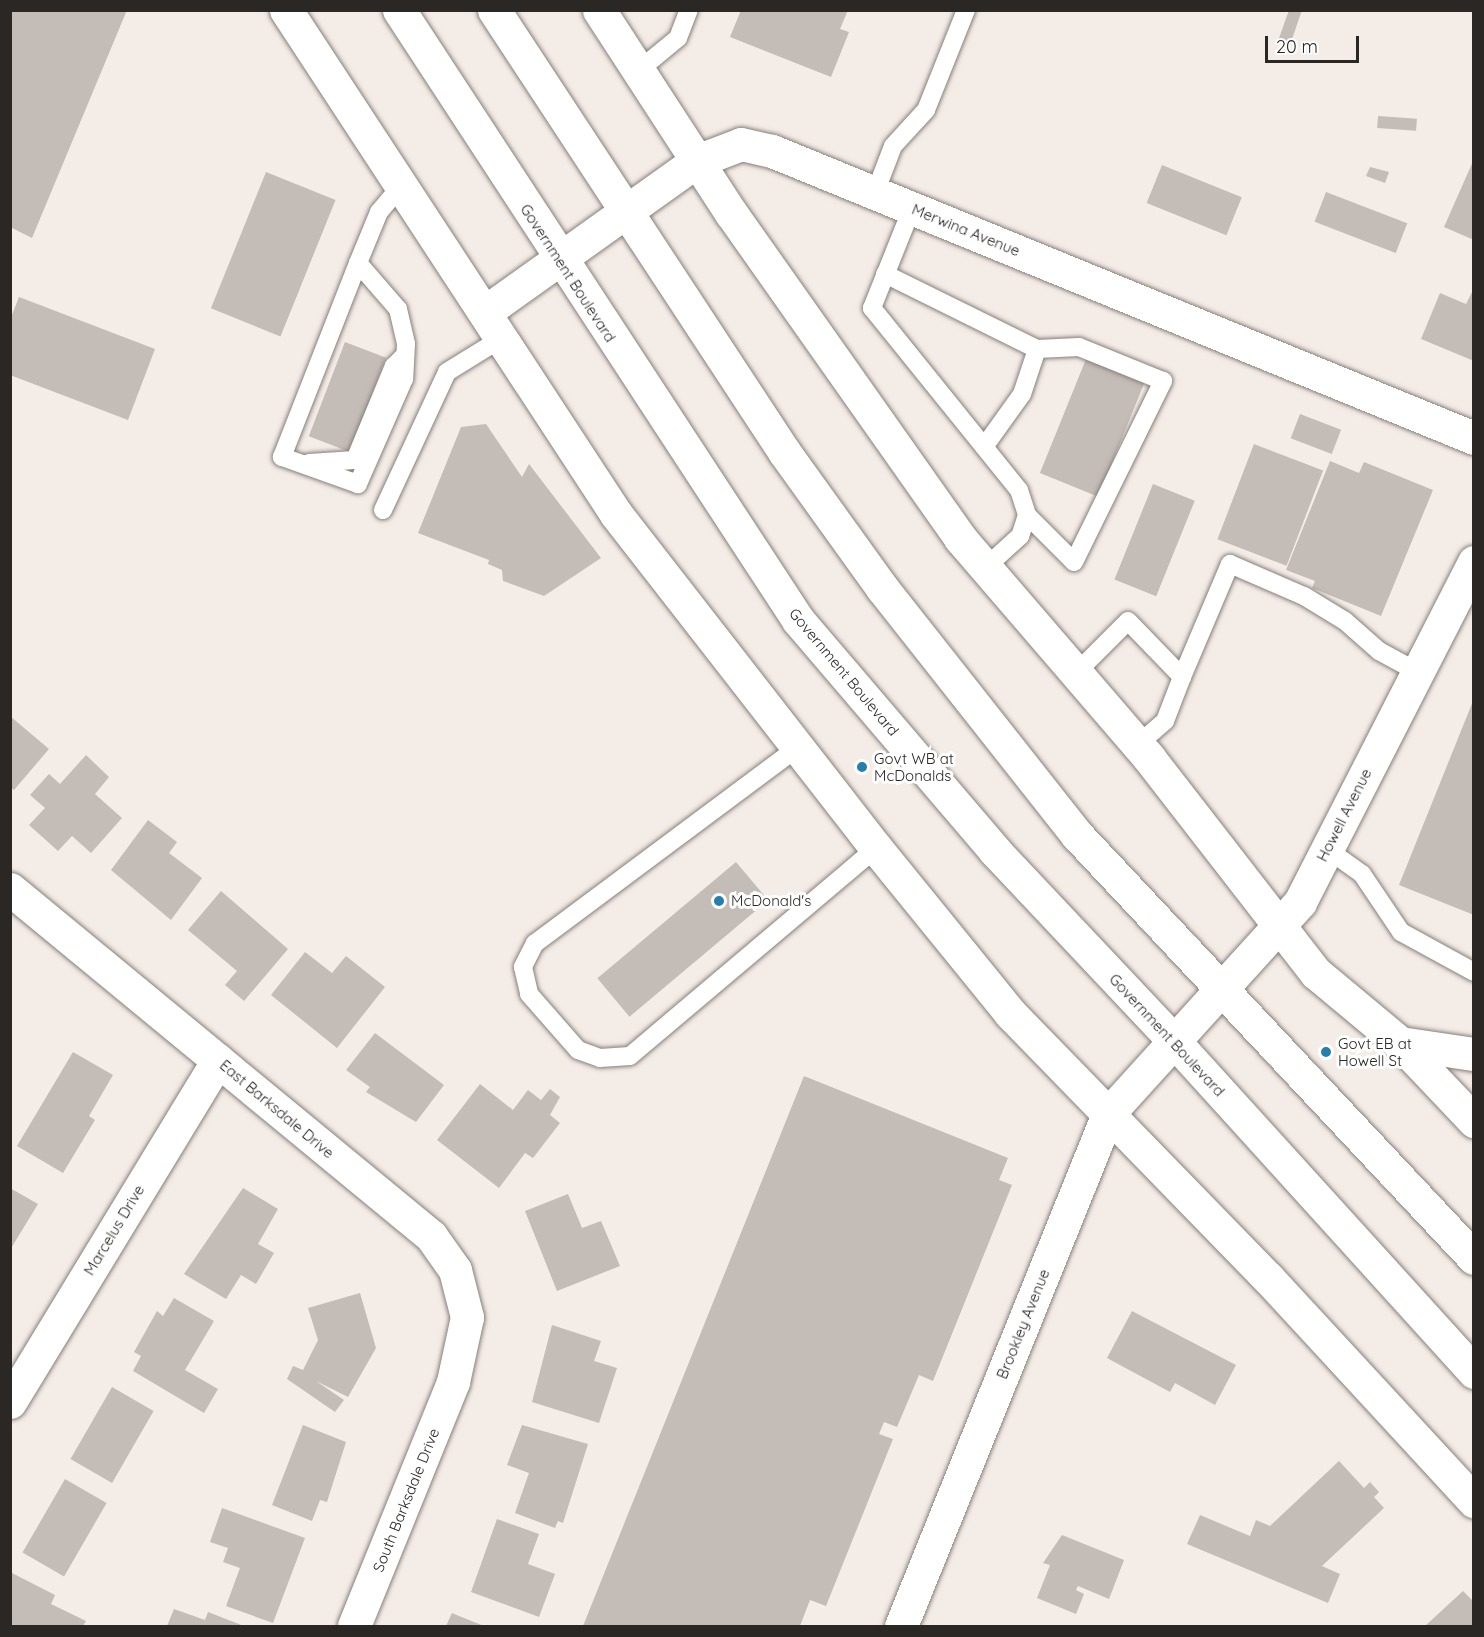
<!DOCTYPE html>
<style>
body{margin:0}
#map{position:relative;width:1484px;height:1637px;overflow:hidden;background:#f4ece6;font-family:Quicksand,sans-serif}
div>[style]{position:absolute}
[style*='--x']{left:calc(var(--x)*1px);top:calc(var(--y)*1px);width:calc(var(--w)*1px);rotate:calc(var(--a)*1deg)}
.building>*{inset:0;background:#c4bcb7;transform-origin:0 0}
.roads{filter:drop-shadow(0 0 2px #877f7a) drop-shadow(0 0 2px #877f7a)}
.lane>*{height:18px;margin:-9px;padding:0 9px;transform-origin:9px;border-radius:9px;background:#fff}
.street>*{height:33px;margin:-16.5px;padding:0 16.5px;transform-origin:16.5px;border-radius:16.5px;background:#fff}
.primary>*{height:33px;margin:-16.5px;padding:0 16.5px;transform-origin:16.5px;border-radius:16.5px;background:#fff}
.dots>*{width:16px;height:16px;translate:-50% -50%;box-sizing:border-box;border:3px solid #fff;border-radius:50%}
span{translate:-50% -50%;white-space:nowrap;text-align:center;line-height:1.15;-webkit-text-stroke:6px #fff;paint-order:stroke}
.street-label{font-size:15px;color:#2a2725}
.poi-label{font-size:15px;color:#2a2725}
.left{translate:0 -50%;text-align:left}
.frame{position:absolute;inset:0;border:12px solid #2a2725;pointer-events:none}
.scale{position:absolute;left:1265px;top:36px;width:94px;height:27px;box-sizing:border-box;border:3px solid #2a2725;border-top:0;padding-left:8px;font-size:18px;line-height:21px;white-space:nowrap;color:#2a2725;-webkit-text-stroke:4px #fff;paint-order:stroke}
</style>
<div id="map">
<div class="building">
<i style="clip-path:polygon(10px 10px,127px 10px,32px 238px,10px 227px)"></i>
<i style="clip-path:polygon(741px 10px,848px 10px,840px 29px,849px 32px,831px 77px,730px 37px)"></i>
<i style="clip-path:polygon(1289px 10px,1302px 10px,1290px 45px,1278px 41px)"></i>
<i style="left:1378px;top:116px;width:39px;height:12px;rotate:4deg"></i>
<i style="clip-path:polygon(1474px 159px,1474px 240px,1444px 227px)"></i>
<i style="left:1162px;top:165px;width:86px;height:41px;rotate:22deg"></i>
<i style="clip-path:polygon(1370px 167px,1389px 172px,1385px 183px,1366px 176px)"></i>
<i style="left:266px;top:172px;width:75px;height:147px;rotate:22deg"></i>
<i style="left:1326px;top:192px;width:87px;height:32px;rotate:21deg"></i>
<i style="clip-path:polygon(1474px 288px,1474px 361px,1421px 339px,1440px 293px,1466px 304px)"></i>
<i style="clip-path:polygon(19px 297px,155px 349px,128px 420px,10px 375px,10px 320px)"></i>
<i style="left:345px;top:342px;width:44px;height:101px;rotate:21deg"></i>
<i style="left:1086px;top:359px;width:63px;height:123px;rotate:22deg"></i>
<i style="left:1300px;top:414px;width:44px;height:26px;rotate:21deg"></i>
<i style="clip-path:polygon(486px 424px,522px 477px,529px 464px,601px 558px,544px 596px,503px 581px,502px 570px,488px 564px,489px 560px,418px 533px,461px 427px)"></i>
<i style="left:1254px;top:444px;width:74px;height:102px;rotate:21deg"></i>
<i style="clip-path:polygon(1330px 461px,1359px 473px,1364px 462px,1433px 490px,1381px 616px,1312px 588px,1315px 581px,1286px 570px)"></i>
<i style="left:1153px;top:484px;width:45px;height:103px;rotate:22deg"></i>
<i style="clip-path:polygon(1473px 701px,1474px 701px,1474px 915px,1399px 885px)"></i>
<i style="clip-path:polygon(10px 716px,49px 749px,14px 790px,10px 787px)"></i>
<i style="clip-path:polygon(86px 755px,109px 777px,95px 794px,122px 818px,91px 853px,72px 836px,58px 851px,29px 825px,45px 808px,30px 795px,49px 774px,60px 784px)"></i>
<i style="clip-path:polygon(148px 820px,177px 842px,169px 853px,202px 878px,171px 920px,111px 870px)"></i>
<i style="left:736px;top:862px;width:50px;height:181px;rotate:50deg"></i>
<i style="clip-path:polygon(221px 891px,288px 949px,244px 1001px,225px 985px,237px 971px,188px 930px)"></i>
<i style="clip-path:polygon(305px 952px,332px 973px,346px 956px,385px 987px,337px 1048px,271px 995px)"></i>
<i style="clip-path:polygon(375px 1033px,444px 1085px,416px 1122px,366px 1092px,370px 1087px,346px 1070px)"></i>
<i style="clip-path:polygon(73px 1052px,113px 1075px,89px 1116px,95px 1120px,63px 1173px,17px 1146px)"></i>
<i style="clip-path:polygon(804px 1076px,1008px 1158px,999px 1180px,1012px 1185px,933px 1381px,919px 1375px,897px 1427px,884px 1422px,879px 1434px,893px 1439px,826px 1606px,810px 1600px,800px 1626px,583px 1626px)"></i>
<i style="clip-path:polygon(480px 1084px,513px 1110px,528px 1090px,541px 1100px,550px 1089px,560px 1097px,550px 1115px,560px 1123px,533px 1158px,525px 1153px,499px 1188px,437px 1140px)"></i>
<i style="clip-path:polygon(10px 1188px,38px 1204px,10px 1250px)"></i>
<i style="clip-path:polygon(243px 1188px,278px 1209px,258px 1244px,274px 1253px,256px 1284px,241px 1275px,226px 1299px,184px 1274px)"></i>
<i style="clip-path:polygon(568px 1194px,582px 1228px,601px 1221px,620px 1266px,557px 1291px,525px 1211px)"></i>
<i style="clip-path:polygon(360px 1293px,376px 1348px,348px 1397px,316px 1381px,344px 1400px,335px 1412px,287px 1379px,293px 1366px,303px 1370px,318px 1340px,308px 1308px)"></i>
<i style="clip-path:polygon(174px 1298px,214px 1321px,185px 1370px,218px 1389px,204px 1413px,133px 1371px,141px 1356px,134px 1352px,157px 1311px,163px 1316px)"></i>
<i style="clip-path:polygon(1132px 1311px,1236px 1365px,1215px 1405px,1175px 1383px,1170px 1392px,1107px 1358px)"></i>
<i style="clip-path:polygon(552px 1325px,601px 1341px,594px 1361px,617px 1368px,599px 1423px,532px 1402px)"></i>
<i style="left:112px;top:1387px;width:48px;height:83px;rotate:30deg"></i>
<i style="clip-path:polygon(303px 1425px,346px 1442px,327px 1502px,320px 1500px,312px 1521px,272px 1505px)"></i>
<i style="clip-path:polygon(522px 1425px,588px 1444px,563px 1523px,558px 1521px,555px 1528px,515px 1513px,529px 1473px,507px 1465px)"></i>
<i style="clip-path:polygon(1339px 1461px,1364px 1488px,1370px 1482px,1379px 1492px,1374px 1497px,1384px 1508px,1322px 1566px,1340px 1574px,1328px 1603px,1187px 1544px,1200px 1515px,1250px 1536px,1256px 1520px,1270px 1526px)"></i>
<i style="left:65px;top:1479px;width:48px;height:85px;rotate:30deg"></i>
<i style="clip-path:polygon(222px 1508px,305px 1538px,273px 1623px,226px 1606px,240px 1568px,223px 1562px,228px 1548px,210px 1542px)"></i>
<i style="clip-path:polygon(497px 1519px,539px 1534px,528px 1564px,555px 1574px,539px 1617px,471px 1592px)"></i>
<i style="clip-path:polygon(1062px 1535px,1124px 1560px,1109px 1599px,1078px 1586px,1076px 1590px,1084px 1594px,1076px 1614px,1037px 1598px,1050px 1565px,1043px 1563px)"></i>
<i style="clip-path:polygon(10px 1572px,55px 1595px,51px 1604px,86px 1621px,83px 1626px,10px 1626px)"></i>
<i style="clip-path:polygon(1463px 1591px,1474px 1602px,1474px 1626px,1425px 1626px)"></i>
<i style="clip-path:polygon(174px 1609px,205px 1620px,208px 1612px,244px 1626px,167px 1626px)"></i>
<i style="clip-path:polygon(452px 1613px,459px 1616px,484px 1626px,446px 1626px)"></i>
</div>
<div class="roads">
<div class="lane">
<i style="--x:638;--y:71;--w:52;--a:-39.5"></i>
<i style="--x:678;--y:38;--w:30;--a:-69"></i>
<i style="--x:875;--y:193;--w:50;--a:-69"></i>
<i style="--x:893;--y:146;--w:49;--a:-47.5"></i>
<i style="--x:926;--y:110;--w:108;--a:-68.2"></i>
<i style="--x:912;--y:208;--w:108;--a:111.8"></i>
<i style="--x:872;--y:308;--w:234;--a:51.1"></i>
<i style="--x:1019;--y:490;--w:26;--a:72"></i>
<i style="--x:1027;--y:515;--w:22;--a:108"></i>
<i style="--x:1020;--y:536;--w:47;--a:137.6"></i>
<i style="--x:358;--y:263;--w:61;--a:49"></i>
<i style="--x:398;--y:309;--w:36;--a:77"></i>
<i style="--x:406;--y:344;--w:35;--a:93"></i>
<i style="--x:404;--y:379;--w:115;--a:113.7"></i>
<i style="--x:358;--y:484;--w:81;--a:-160.4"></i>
<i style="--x:282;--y:457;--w:208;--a:-68.6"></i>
<i style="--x:358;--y:263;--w:55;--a:-67.6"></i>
<i style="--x:379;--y:212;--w:35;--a:-50"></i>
<i style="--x:885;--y:274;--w:169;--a:26.3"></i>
<i style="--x:1037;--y:349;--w:47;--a:108.4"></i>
<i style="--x:1022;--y:394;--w:65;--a:125.6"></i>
<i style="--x:309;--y:463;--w:46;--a:-3.7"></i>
<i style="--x:355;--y:460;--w:102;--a:-67.5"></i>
<i style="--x:394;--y:366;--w:13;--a:-45"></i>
<i style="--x:383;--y:510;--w:152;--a:-65.1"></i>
<i style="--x:447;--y:372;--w:65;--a:-31.7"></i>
<i style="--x:1027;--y:515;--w:66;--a:45"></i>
<i style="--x:1074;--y:562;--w:202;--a:-63.8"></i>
<i style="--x:1163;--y:381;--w:91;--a:-158"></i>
<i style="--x:1079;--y:347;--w:42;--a:177.3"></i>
<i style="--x:1074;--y:675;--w:76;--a:-45"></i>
<i style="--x:1128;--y:621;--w:78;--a:46"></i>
<i style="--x:1182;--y:677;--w:47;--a:111.1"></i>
<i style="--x:1165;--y:721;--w:37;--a:139"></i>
<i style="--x:1182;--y:677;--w:123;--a:-67"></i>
<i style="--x:1230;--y:564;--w:81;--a:23.4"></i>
<i style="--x:1304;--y:596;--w:48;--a:31.4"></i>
<i style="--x:1345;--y:621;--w:45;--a:41.4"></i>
<i style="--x:1379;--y:651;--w:42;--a:28.4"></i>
<i style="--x:797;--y:748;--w:327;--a:143.3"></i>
<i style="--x:535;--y:943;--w:27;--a:117"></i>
<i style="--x:523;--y:967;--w:28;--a:77"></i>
<i style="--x:529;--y:994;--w:74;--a:48.8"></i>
<i style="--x:578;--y:1050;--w:23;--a:20"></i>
<i style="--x:600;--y:1058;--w:30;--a:-4"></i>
<i style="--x:630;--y:1056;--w:322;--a:-40.2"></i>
<i style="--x:1327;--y:849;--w:43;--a:35.5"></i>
<i style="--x:1362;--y:874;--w:70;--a:56.1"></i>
<i style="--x:1401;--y:932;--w:83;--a:28.7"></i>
</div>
<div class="street">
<i style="--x:286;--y:10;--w:602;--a:56.78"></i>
<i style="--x:616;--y:514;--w:423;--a:52.1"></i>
<i style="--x:876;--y:848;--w:213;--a:50.9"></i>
<i style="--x:1010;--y:1013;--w:370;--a:45.8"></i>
<i style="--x:1268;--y:1278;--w:304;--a:47.3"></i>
<i style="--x:599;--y:10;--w:242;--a:57"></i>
<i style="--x:731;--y:213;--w:398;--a:54.8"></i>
<i style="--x:960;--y:538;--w:290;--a:49.3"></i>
<i style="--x:1149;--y:758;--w:272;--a:52.2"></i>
<i style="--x:1316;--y:973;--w:109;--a:39.8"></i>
<i style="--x:1400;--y:1043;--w:108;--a:46.5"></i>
<i style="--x:485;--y:312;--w:260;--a:-35.5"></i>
<i style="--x:697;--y:161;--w:47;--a:-21.1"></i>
<i style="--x:741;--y:144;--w:32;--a:13"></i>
<i style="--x:772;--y:151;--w:758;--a:22.24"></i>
<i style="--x:10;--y:889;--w:546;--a:39.5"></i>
<i style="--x:431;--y:1236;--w:42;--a:54.8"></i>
<i style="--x:455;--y:1270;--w:49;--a:75.7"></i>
<i style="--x:467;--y:1317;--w:66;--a:102.2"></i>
<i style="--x:453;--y:1382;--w:263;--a:112.1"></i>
<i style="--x:1400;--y:1043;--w:75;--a:8.5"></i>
<i style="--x:10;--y:1402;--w:400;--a:-58.7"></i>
<i style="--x:901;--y:1626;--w:552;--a:-67.99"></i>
<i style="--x:1108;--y:1114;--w:286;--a:-47.8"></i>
<i style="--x:1300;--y:902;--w:382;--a:-62.9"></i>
</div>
<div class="primary">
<i style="--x:399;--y:10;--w:729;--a:56.81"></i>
<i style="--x:798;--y:620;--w:304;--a:49.5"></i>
<i style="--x:995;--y:851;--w:261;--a:46.7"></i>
<i style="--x:1174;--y:1041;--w:447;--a:47.8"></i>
<i style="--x:494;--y:10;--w:530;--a:56.7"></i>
<i style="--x:785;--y:453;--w:166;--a:54.3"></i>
<i style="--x:882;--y:588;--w:315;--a:51.7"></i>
<i style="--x:1077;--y:835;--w:580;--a:46.82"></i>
</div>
</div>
<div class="dots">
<i style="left:862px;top:767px;background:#257eac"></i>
<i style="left:719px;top:901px;background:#257eac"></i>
<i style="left:1326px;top:1052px;background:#257eac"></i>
</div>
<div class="street-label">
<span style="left:966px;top:230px;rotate:22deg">Merwina Avenue</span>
<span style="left:568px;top:273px;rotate:57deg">Government Boulevard</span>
<span style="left:844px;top:672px;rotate:50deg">Government Boulevard</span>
<span style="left:1344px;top:815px;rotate:-63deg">Howell Avenue</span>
<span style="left:1167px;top:1035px;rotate:47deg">Government Boulevard</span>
<span style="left:277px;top:1109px;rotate:40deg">East Barksdale Drive</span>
<span style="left:114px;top:1230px;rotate:-59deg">Marcelus Drive</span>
<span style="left:1023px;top:1324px;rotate:-68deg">Brookley Avenue</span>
<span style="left:406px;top:1500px;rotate:-68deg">South Barksdale Drive</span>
</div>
<div class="poi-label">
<span class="left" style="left:874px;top:767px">Govt WB at<br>McDonalds</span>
<span class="left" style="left:731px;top:901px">McDonald's</span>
<span class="left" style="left:1338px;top:1052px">Govt EB at<br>Howell St</span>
</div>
<div class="frame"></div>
<div class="scale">20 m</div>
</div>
